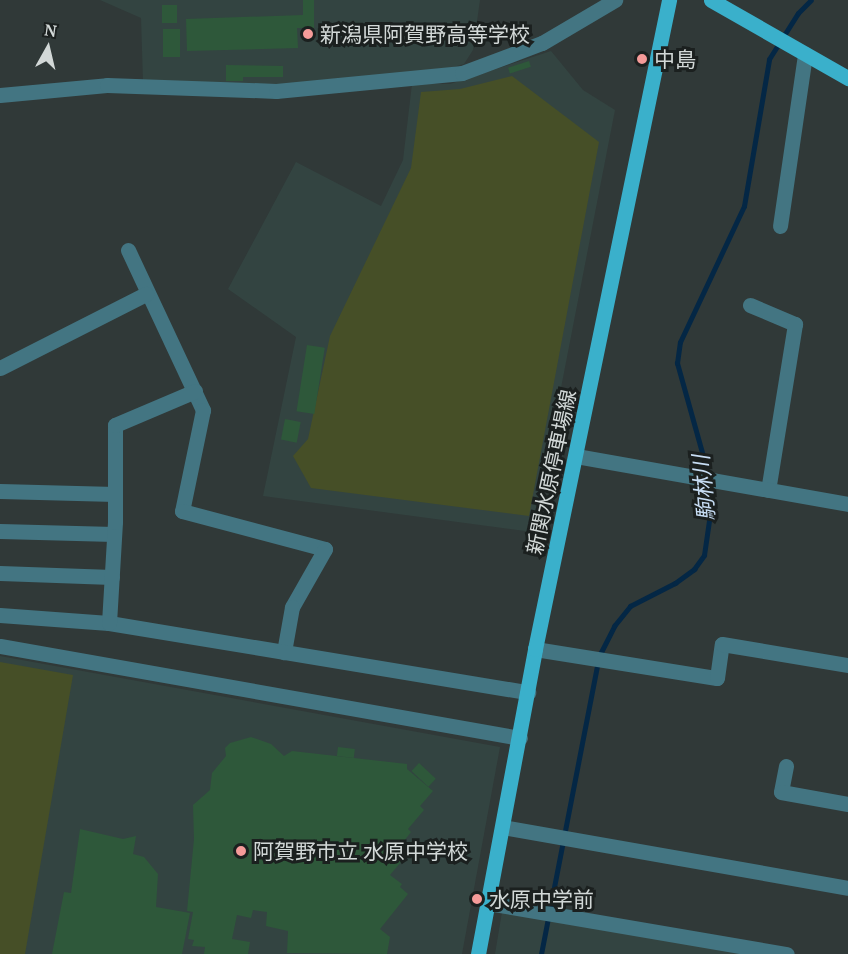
<!DOCTYPE html>
<meta charset="utf-8">
<style>
body{margin:0}
#map{position:relative;width:848px;height:954px;overflow:hidden;background:#303938;font-family:"PT Serif","Noto Sans JP",serif}
div>[style]{position:absolute}
[style*='--x']{left:calc(var(--x)*1px);top:calc(var(--y)*1px);width:calc(var(--w)*1px);rotate:calc(var(--a)*1deg)}
.built>*{inset:0;background:#334441}
.green>*{inset:0;background:#464f27}
.stream>*{height:5px;margin:-2.5px;padding:0 2.5px;transform-origin:2.5px;border-radius:2.5px;background:#042745}
.building>*{inset:0;background:#2e583a;transform-origin:0 0}
.minor>*{height:15px;margin:-7.5px;padding:0 7.5px;transform-origin:7.5px;border-radius:7.5px;background:#437582}
.major>*{height:15px;margin:-7.5px;padding:0 7.5px;transform-origin:7.5px;border-radius:7.5px;background:#3ab0cb}
.dots>*{width:16px;height:16px;translate:-50% -50%;box-sizing:border-box;border:3px solid #1b201f;border-radius:50%}
span{translate:-50% -50%;white-space:nowrap;text-align:center;line-height:1.15;-webkit-text-stroke:6px #1b201f;paint-order:stroke}
.poi-label{font-size:21px;color:#d2d8d7}
.left{translate:0 -50%;text-align:left}
.street-label{font-size:21px;color:#d2d8d7}
.water-label{font-size:22px;color:#c7ddf4;font-style:italic}
.north{position:absolute;left:18px;top:18px;width:60px;height:60px;-webkit-text-stroke:4px #1b201f;paint-order:stroke;rotate:8deg;font-size:16px;font-weight:700;line-height:24px;text-align:center;color:#d2d8d7}
.north::after{content:'';display:block;margin:auto;width:21px;height:27px;background:#d2d8d7;clip-path:polygon(50% 0,100% 100%,50% 72%,0 100%)}
</style>
<div id="map">
<div class="built">
<i style="clip-path:polygon(100px 0,480px 0,473px 50px,464px 64px,439px 71px,259px 86px,143px 82px,141px 18px)"></i>
<i style="clip-path:polygon(551px 51px,583px 90px,615px 110px,533px 532px,263px 496px,296px 337px,228px 289px,296px 162px,381px 206px,403px 160px,412px 84px,450px 84px)"></i>
<i style="clip-path:polygon(0 656px,500px 747px,462px 954px,0 954px)"></i>
<i style="clip-path:polygon(502px 912px,756px 954px,495px 954px)"></i>
</div>
<div class="green">
<i style="clip-path:polygon(512px 76px,599px 142px,529px 516px,311px 488px,293px 456px,308px 439px,330px 336px,411px 168px,421px 92px,460px 89px)"></i>
<i style="clip-path:polygon(0 662px,73px 675px,25px 954px,0 954px)"></i>
</div>
<div class="stream">
<i style="--x:541;--y:954;--w:304;--a:-79"></i>
<i style="--x:599;--y:656;--w:34;--a:-63"></i>
<i style="--x:614;--y:626;--w:26;--a:-51"></i>
<i style="--x:630;--y:606;--w:51;--a:-27.1"></i>
<i style="--x:675;--y:583;--w:24;--a:-36"></i>
<i style="--x:694;--y:569;--w:17;--a:-54"></i>
<i style="--x:704;--y:555;--w:41;--a:-81.7"></i>
<i style="--x:710;--y:514;--w:58;--a:-96.9"></i>
<i style="--x:703;--y:456;--w:97;--a:-105.6"></i>
<i style="--x:677;--y:363;--w:21;--a:-82"></i>
<i style="--x:680;--y:342;--w:150;--a:-64.8"></i>
<i style="--x:744;--y:206;--w:149;--a:-80.3"></i>
<i style="--x:769;--y:59;--w:54;--a:-57.8"></i>
<i style="--x:798;--y:13;--w:18;--a:-45"></i>
</div>
<div class="building">
<i style="clip-path:polygon(303px 0,314px 0,314px 28px,297px 28px,298px 48px,187px 51px,186px 19px,303px 15px)"></i>
<i style="left:162px;top:5px;width:15px;height:18px"></i>
<i style="left:163px;top:29px;width:17px;height:28px"></i>
<i style="left:529px;top:61px;width:6px;height:22px;rotate:72deg"></i>
<i style="clip-path:polygon(226px 65px,283px 66px,283px 77px,243px 77px,243px 81px,226px 81px)"></i>
<i style="left:307px;top:345px;width:18px;height:67px;rotate:9deg"></i>
<i style="left:285px;top:419px;width:16px;height:21px;rotate:11deg"></i>
<i style="clip-path:polygon(251px 737px,271px 744px,284px 756px,292px 751px,407px 764px,407px 769px,433px 791px,420px 806px,424px 810px,408px 829px,411px 832px,397px 850px,406px 856px,390px 875px,402px 884px,400px 887px,408px 894px,380px 929px,390px 937px,387px 954px,287px 953px,288px 931px,266px 926px,267px 912px,253px 910px,251px 918px,237px 915px,232px 939px,250px 942px,248px 954px,204px 954px,205px 947px,192px 946px,194px 940px,188px 939px,193px 912px,187px 911px,194px 839px,193px 805px,210px 790px,212px 773px,226px 756px,225px 748px,230px 743px)"></i>
<i style="left:338px;top:747px;width:17px;height:9px;rotate:7deg"></i>
<i style="left:419px;top:763px;width:23px;height:11px;rotate:43deg"></i>
<i style="clip-path:polygon(80px 829px,123px 839px,136px 836px,133px 854px,144px 857px,158px 874px,156px 907px,190px 913px,182px 954px,52px 954px,64px 892px,71px 893px)"></i>
</div>
<div class="minor">
<i style="--x:0;--y:95;--w:107;--a:-5.3"></i>
<i style="--x:107;--y:85;--w:169;--a:2"></i>
<i style="--x:276;--y:91;--w:187;--a:-5.5"></i>
<i style="--x:462;--y:73;--w:85;--a:-20.6"></i>
<i style="--x:542;--y:43;--w:85;--a:-30.5"></i>
<i style="--x:780;--y:226;--w:174;--a:-81.7"></i>
<i style="--x:128;--y:250;--w:177;--a:64.9"></i>
<i style="--x:203;--y:410;--w:103;--a:101.7"></i>
<i style="--x:182;--y:511;--w:148;--a:14.9"></i>
<i style="--x:325;--y:549;--w:67;--a:119.6"></i>
<i style="--x:292;--y:607;--w:46;--a:100.1"></i>
<i style="--x:750;--y:305;--w:49;--a:22.9"></i>
<i style="--x:795;--y:324;--w:168;--a:99.2"></i>
<i style="--x:0;--y:368;--w:164;--a:-26.9"></i>
<i style="--x:576;--y:456;--w:276;--a:10"></i>
<i style="--x:0;--y:491;--w:115;--a:1.5"></i>
<i style="--x:0;--y:531;--w:114;--a:1.5"></i>
<i style="--x:0;--y:573;--w:112;--a:2"></i>
<i style="--x:0;--y:615;--w:109;--a:4.2"></i>
<i style="--x:109;--y:623;--w:425;--a:9.4"></i>
<i style="--x:109;--y:623;--w:101;--a:-86.6"></i>
<i style="--x:115;--y:522;--w:97;--a:-90"></i>
<i style="--x:115;--y:425;--w:87;--a:-23"></i>
<i style="--x:0;--y:646;--w:528;--a:10.03"></i>
<i style="--x:535;--y:649;--w:184;--a:9.1"></i>
<i style="--x:717;--y:678;--w:34;--a:-82"></i>
<i style="--x:722;--y:644;--w:128;--a:9.5"></i>
<i style="--x:786;--y:766;--w:26;--a:101"></i>
<i style="--x:781;--y:792;--w:68;--a:10.2"></i>
<i style="--x:503;--y:827;--w:350;--a:10"></i>
<i style="--x:488;--y:903;--w:303;--a:9.7"></i>
</div>
<div class="major">
<i style="--x:711;--y:0;--w:158;--a:29.7"></i>
<i style="--x:478;--y:954;--w:310;--a:-79.4"></i>
<i style="--x:535;--y:649;--w:663;--a:-78.33"></i>
</div>
<div class="dots">
<i style="left:308px;top:34px;background:#f59b99"></i>
<i style="left:642px;top:59px;background:#f59b99"></i>
<i style="left:241px;top:851px;background:#f59b99"></i>
<i style="left:477px;top:899px;background:#f59b99"></i>
</div>
<div class="poi-label">
<span class="left" style="left:320px;top:34px">新潟県阿賀野高等学校</span>
<span class="left" style="left:654px;top:59px">中島</span>
<span class="left" style="left:253px;top:851px">阿賀野市立 水原中学校</span>
<span class="left" style="left:489px;top:899px">水原中学前</span>
</div>
<div class="street-label">
<span style="left:551px;top:472px;rotate:-78deg">新関水原停車場線</span>
</div>
<div class="water-label">
<span style="left:703px;top:488px;rotate:-95deg">駒林川</span>
</div>
<div class="north">N</div>
</div>
